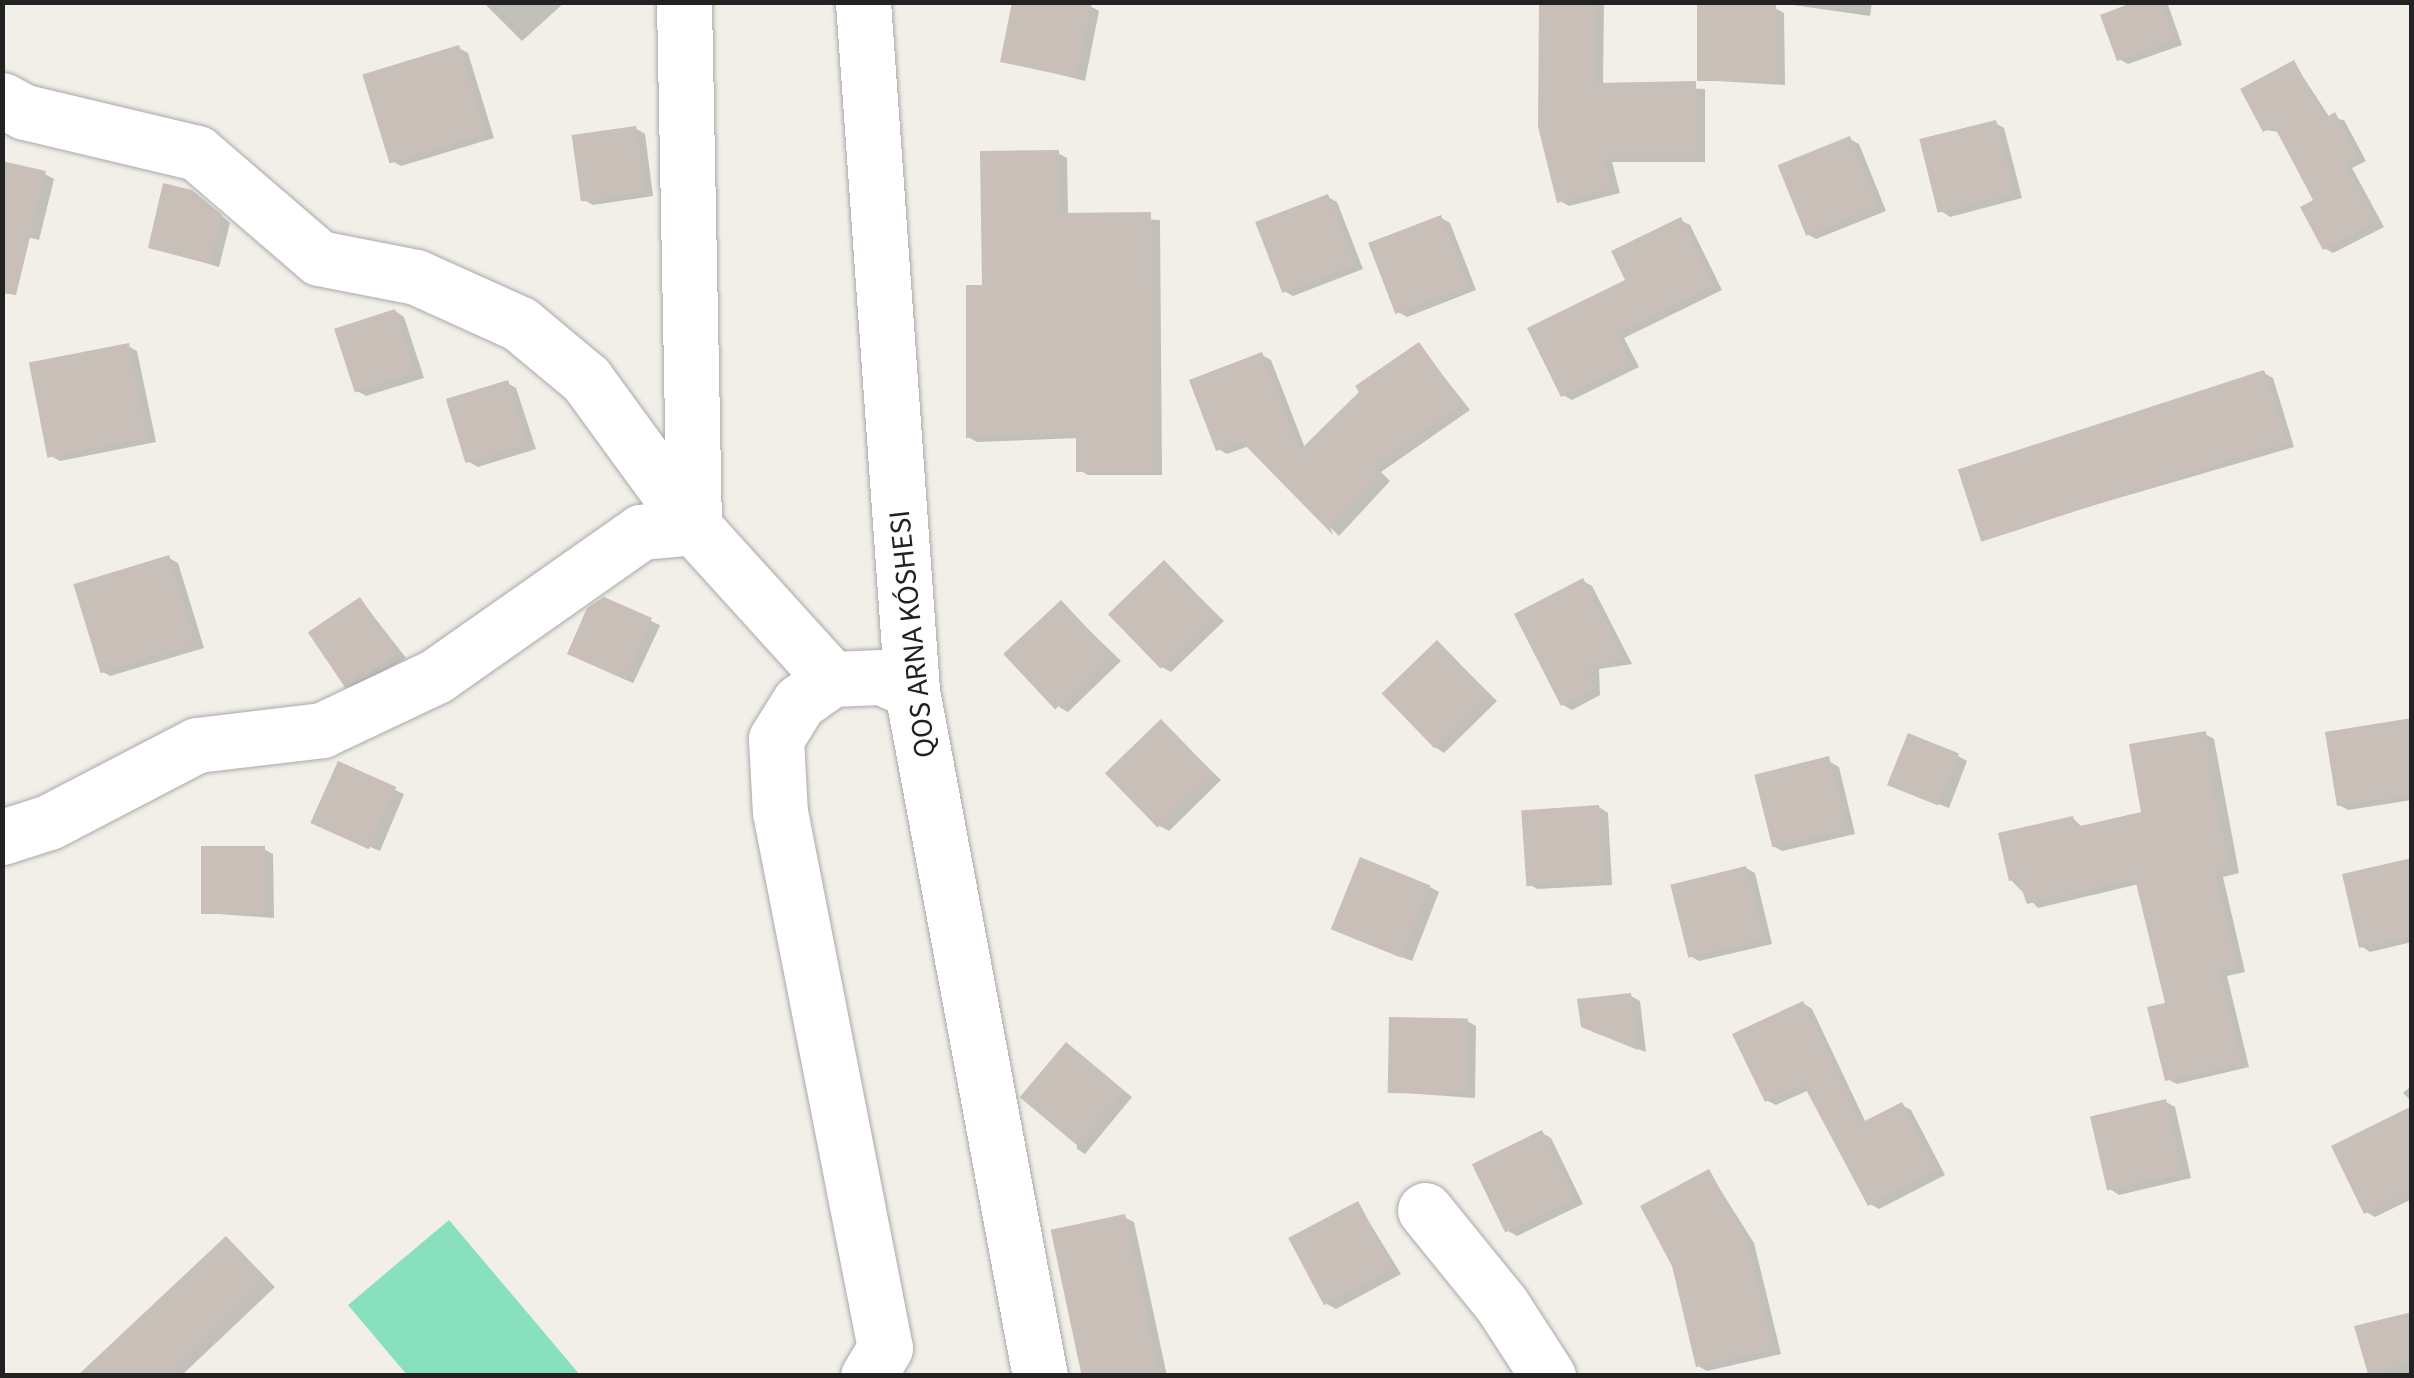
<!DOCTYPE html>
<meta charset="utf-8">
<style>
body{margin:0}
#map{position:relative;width:2414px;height:1378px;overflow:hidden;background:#f2efe9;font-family:"Source Sans 3",sans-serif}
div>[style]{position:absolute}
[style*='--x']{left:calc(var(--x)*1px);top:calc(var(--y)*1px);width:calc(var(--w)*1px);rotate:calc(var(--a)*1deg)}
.pitch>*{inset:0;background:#88e0be}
.shadow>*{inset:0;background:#0003;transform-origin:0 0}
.building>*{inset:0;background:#c7bfb8;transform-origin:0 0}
.roads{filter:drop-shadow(0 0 2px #a9a9a9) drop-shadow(0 0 2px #a9a9a9)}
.minor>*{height:55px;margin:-27.5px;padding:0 27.5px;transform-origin:27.5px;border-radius:27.5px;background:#fff}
span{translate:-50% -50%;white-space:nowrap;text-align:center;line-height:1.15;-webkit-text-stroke:8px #fff;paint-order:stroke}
.street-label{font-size:30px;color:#222}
.frame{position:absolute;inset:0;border:5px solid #222;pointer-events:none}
</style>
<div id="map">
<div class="pitch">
<i style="clip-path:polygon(449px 1220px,580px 1375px,407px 1375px,348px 1305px)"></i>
</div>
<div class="shadow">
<i style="clip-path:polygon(483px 2px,565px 2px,522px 41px)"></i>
<i style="clip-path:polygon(1541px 2px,1604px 2px,1603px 85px,1705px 89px,1705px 162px,1612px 162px,1620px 193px,1569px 206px,1560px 201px)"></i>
<i style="clip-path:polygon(1872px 2px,1870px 16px,1786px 4px,1786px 2px)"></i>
<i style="clip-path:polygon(2141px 2px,2167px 2px,2182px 45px,2128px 64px,2119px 59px)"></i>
<i style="clip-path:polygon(1090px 6px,1099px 11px,1085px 81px,1002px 60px)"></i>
<i style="clip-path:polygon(1775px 8px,1784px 13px,1785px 85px,1700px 80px)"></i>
<i style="clip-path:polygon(459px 48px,468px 53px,494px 138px,401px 166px,392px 161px)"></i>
<i style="clip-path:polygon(2294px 63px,2330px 118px,2344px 120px,2366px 161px,2352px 168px,2384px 227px,2333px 253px,2324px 248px,2317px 201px,2280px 132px,2265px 130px)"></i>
<i style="clip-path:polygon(1995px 123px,2004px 128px,2022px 198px,1950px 217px,1941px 211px)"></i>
<i style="clip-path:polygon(635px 128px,645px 134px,653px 196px,593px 205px,584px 200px)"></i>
<i style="clip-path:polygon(1850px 139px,1859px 144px,1886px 211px,1816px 239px,1807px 234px)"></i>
<i style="clip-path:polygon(1058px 153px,1067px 158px,1068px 216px,1160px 220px,1162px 475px,1088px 475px,1079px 470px,1078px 438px,977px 442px,968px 437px)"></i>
<i style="clip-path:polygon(45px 174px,54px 179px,39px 240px,2px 231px)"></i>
<i style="clip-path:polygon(1328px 197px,1337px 202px,1363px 269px,1293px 296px,1284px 291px)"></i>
<i style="clip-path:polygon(202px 199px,230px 223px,219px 267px,151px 247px)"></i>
<i style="clip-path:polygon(1441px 218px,1450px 223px,1476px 290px,1407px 317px,1398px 312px)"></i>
<i style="clip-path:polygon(1680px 220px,1690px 225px,1722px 290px,1624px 338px,1639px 367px,1572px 400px,1563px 395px,1628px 281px)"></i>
<i style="clip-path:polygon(395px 311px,404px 317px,424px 378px,366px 396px,357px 391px)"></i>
<i style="clip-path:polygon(1419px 345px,1470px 410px,1381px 472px,1390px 481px,1339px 536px,1249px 446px,1227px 454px,1218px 449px,1262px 355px,1271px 360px,1305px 448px)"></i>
<i style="clip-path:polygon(128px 346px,137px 351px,156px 442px,60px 461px,51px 456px)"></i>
<i style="clip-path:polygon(2264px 373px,2273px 378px,2294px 447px,1988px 536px,1979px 531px)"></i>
<i style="clip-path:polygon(507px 383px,516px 388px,536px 449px,478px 467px,469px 462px)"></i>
<i style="clip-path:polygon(169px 558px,178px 563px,204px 648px,110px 676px,101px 671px)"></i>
<i style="clip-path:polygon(1164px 563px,1224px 621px,1171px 672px,1162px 667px)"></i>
<i style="clip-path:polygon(1583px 581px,1592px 586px,1632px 664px,1599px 669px,1600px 695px,1572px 710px,1563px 705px)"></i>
<i style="clip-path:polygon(360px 599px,406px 658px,354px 689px,345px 683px)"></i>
<i style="left:604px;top:599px;width:62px;height:64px;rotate:25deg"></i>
<i style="clip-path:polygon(1061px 603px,1121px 661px,1068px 712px,1059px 707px)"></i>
<i style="clip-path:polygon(1438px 643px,1497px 701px,1444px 753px,1435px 747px)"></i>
<i style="clip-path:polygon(2410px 712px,2412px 712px,2412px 800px,2348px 810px,2339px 805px,2411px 721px)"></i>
<i style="clip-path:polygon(1162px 723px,1221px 780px,1169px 831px,1160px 826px)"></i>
<i style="clip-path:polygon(2205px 734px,2214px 739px,2239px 873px,2223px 877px,2245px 972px,2227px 976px,2249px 1067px,2177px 1084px,2167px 1079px,2168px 1005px,2139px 884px,2038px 908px,2011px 880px,2073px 818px,2083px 828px,2144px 814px)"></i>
<i style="clip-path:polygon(1958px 756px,1967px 761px,1949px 808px,1900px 789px)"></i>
<i style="clip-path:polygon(1830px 762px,1839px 767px,1855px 834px,1782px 851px,1773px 846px)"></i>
<i style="clip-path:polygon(339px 765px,404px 794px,380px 851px,323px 827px)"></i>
<i style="clip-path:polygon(1599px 807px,1608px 813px,1612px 885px,1537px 889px,1528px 883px)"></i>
<i style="clip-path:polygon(264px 849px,273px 854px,274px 918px,204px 913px)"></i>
<i style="clip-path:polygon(2412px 860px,2412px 942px,2370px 952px,2361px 946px)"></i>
<i style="clip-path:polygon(1746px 868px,1755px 873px,1772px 944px,1699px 961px,1690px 956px)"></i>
<i style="clip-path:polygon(1430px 887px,1439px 892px,1412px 961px,1344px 934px)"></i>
<i style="clip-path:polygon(1631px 996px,1640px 1001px,1646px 1052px,1593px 1032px)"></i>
<i style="clip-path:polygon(1803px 1003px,1812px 1009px,1866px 1123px,1902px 1105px,1911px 1110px,1945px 1175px,1879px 1209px,1870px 1204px,1809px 1090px,1776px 1105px,1766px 1100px)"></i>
<i style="clip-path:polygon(1467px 1021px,1476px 1026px,1475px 1098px,1390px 1092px)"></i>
<i style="clip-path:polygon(1075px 1050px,1132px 1097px,1085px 1154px,1077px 1149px)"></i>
<i style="clip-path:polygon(2412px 1085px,2412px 1102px,2403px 1093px)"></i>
<i style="clip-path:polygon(2166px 1102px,2175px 1107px,2191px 1178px,2119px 1195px,2110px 1189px)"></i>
<i style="clip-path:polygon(2412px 1109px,2412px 1199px,2375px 1217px,2366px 1212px)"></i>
<i style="clip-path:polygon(1542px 1133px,1551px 1138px,1583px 1204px,1517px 1236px,1508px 1231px)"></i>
<i style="clip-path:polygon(1709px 1172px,1754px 1243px,1781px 1354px,1707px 1371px,1698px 1366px)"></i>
<i style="clip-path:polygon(1358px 1204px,1401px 1274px,1336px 1309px,1327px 1304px)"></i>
<i style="clip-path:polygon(1124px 1217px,1134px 1222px,1167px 1376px,1085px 1376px)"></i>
<i style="clip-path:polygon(226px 1239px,275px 1287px,181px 1376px,92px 1376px)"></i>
<i style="clip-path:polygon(2412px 1314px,2412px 1376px,2371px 1376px,2358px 1328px)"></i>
</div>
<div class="building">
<i style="clip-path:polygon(1012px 2px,1092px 2px,1076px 78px,1000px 62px)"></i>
<i style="clip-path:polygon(1539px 2px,1596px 2px,1595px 83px,1696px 81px,1696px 158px,1604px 158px,1612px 188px,1557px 203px,1538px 127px)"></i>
<i style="clip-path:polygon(2134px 2px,2161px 2px,2174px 40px,2117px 61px,2100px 15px)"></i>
<i style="left:1776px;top:5px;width:76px;height:79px;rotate:90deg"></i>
<i style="left:459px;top:45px;width:93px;height:101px;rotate:73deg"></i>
<i style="clip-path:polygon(2294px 60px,2325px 118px,2335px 112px,2358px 156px,2345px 163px,2376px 222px,2323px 250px,2300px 207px,2313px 200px,2274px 126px,2263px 132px,2240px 89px)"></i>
<i style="left:1996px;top:120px;width:76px;height:79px;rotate:76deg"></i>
<i style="left:636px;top:126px;width:67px;height:65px;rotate:82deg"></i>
<i style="left:1850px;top:136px;width:76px;height:78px;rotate:68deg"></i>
<i style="clip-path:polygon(1059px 150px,1059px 213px,1151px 212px,1154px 471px,1076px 472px,1076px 434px,966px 438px,966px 285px,982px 285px,980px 151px)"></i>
<i style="clip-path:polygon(2px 161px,46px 171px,16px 295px,2px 293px)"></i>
<i style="clip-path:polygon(163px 183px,192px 190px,222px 215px,210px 264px,148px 248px)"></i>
<i style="left:1328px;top:194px;width:76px;height:78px;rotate:69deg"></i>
<i style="left:1441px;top:215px;width:76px;height:78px;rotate:69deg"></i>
<i style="clip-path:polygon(1681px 217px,1714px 285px,1617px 333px,1631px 362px,1561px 397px,1527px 328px,1625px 280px,1611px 251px)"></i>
<i style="left:395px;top:309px;width:67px;height:64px;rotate:72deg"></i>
<i style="clip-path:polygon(1419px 342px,1463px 404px,1374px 466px,1383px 475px,1330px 526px,1333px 535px,1241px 441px,1216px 451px,1189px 380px,1262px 352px,1300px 450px,1359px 392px,1355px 386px)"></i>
<i style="left:129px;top:343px;width:97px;height:102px;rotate:79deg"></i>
<i style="left:2264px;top:370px;width:76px;height:322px;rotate:72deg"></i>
<i style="left:508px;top:380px;width:67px;height:65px;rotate:73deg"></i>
<i style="left:169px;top:555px;width:93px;height:100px;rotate:73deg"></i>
<i style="left:1164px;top:560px;width:76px;height:78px;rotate:46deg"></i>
<i style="clip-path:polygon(1583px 578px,1625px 660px,1590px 665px,1592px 691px,1561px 706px,1514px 614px)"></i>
<i style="left:360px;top:597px;width:68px;height:63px;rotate:56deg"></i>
<i style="clip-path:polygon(604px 597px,652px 618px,626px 680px,567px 654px,587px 608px)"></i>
<i style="left:1061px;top:600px;width:76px;height:79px;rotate:47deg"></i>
<i style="left:1437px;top:640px;width:76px;height:77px;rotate:46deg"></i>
<i style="clip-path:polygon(2412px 718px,2412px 795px,2337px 806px,2325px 732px)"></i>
<i style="left:1161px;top:719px;width:76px;height:78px;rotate:46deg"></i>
<i style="clip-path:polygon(2206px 731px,2210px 779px,2231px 868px,2215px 872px,2237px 967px,2220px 971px,2241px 1063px,2165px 1081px,2147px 1007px,2165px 1003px,2135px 879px,2027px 904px,2018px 879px,2009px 881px,1998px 833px,2073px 816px,2076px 827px,2141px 812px,2129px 744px)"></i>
<i style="left:1908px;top:733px;width:55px;height:56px;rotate:22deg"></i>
<i style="left:1829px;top:756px;width:75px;height:77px;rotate:76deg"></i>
<i style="left:338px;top:761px;width:64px;height:68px;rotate:24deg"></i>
<i style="left:1599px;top:805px;width:76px;height:78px;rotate:86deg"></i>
<i style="left:265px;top:846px;width:68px;height:64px;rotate:90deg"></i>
<i style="left:1360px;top:857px;width:76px;height:78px;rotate:22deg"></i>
<i style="clip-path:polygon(2412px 858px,2412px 936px,2359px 948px,2342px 874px)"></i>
<i style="left:1746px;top:866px;width:75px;height:78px;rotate:76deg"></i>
<i style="clip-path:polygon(1631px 993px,1638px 1050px,1581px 1027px,1577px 999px)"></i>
<i style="clip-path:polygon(1803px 1001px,1861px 1123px,1902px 1102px,1937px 1169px,1868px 1206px,1803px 1084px,1765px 1102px,1732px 1034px)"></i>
<i style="left:1389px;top:1017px;width:79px;height:76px;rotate:1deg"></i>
<i style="left:1066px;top:1042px;width:76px;height:72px;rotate:40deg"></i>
<i style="left:2166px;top:1099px;width:76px;height:78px;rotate:77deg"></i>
<i style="clip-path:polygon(2412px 1106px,2412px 1191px,2364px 1214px,2331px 1146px)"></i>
<i style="left:1542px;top:1130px;width:76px;height:78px;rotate:64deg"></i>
<i style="clip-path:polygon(1709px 1169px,1745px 1235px,1773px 1349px,1696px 1367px,1672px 1266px,1640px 1206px)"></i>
<i style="left:1358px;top:1201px;width:76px;height:79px;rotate:62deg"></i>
<i style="left:1125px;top:1214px;width:166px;height:76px;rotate:78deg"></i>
<i style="clip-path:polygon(226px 1236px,268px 1280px,167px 1376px,77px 1376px)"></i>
<i style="clip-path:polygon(2412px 1312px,2412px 1362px,2368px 1374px,2354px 1326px)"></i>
</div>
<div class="roads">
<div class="minor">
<i style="--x:684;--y:2;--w:525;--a:88.91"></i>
<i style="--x:863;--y:2;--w:691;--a:85.93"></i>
<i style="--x:912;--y:691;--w:697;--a:79.42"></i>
<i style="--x:2;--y:100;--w:26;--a:28"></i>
<i style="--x:25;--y:112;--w:177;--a:13.4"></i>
<i style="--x:197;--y:153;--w:161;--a:40.7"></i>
<i style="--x:319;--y:258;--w:99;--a:11.1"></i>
<i style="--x:416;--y:277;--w:114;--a:24.3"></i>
<i style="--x:520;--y:324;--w:86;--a:39.8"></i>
<i style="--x:586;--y:379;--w:183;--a:53.9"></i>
<i style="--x:694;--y:527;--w:205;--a:47.8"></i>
<i style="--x:832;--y:679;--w:49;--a:-2.3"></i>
<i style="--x:881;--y:677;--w:34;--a:24"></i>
<i style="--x:832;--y:679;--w:40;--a:145.1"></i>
<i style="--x:799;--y:702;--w:44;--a:121.9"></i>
<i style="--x:776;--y:739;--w:73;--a:86.9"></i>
<i style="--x:780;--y:812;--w:546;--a:78.92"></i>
<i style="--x:885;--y:1348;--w:33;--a:121"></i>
<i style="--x:2;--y:837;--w:49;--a:-17.7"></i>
<i style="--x:49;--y:822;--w:167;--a:-27.5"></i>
<i style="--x:197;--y:745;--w:126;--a:-6.8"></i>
<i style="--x:322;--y:730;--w:126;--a:-25.3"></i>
<i style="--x:436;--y:676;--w:251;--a:-35.1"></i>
<i style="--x:641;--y:532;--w:53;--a:-5.4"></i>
<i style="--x:1425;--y:1210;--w:122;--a:51"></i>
<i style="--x:1502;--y:1305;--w:85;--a:57.1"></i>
</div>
</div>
<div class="street-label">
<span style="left:913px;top:634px;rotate:-96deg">QOS ARNA KÓSHESI</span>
</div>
<div class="frame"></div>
</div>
